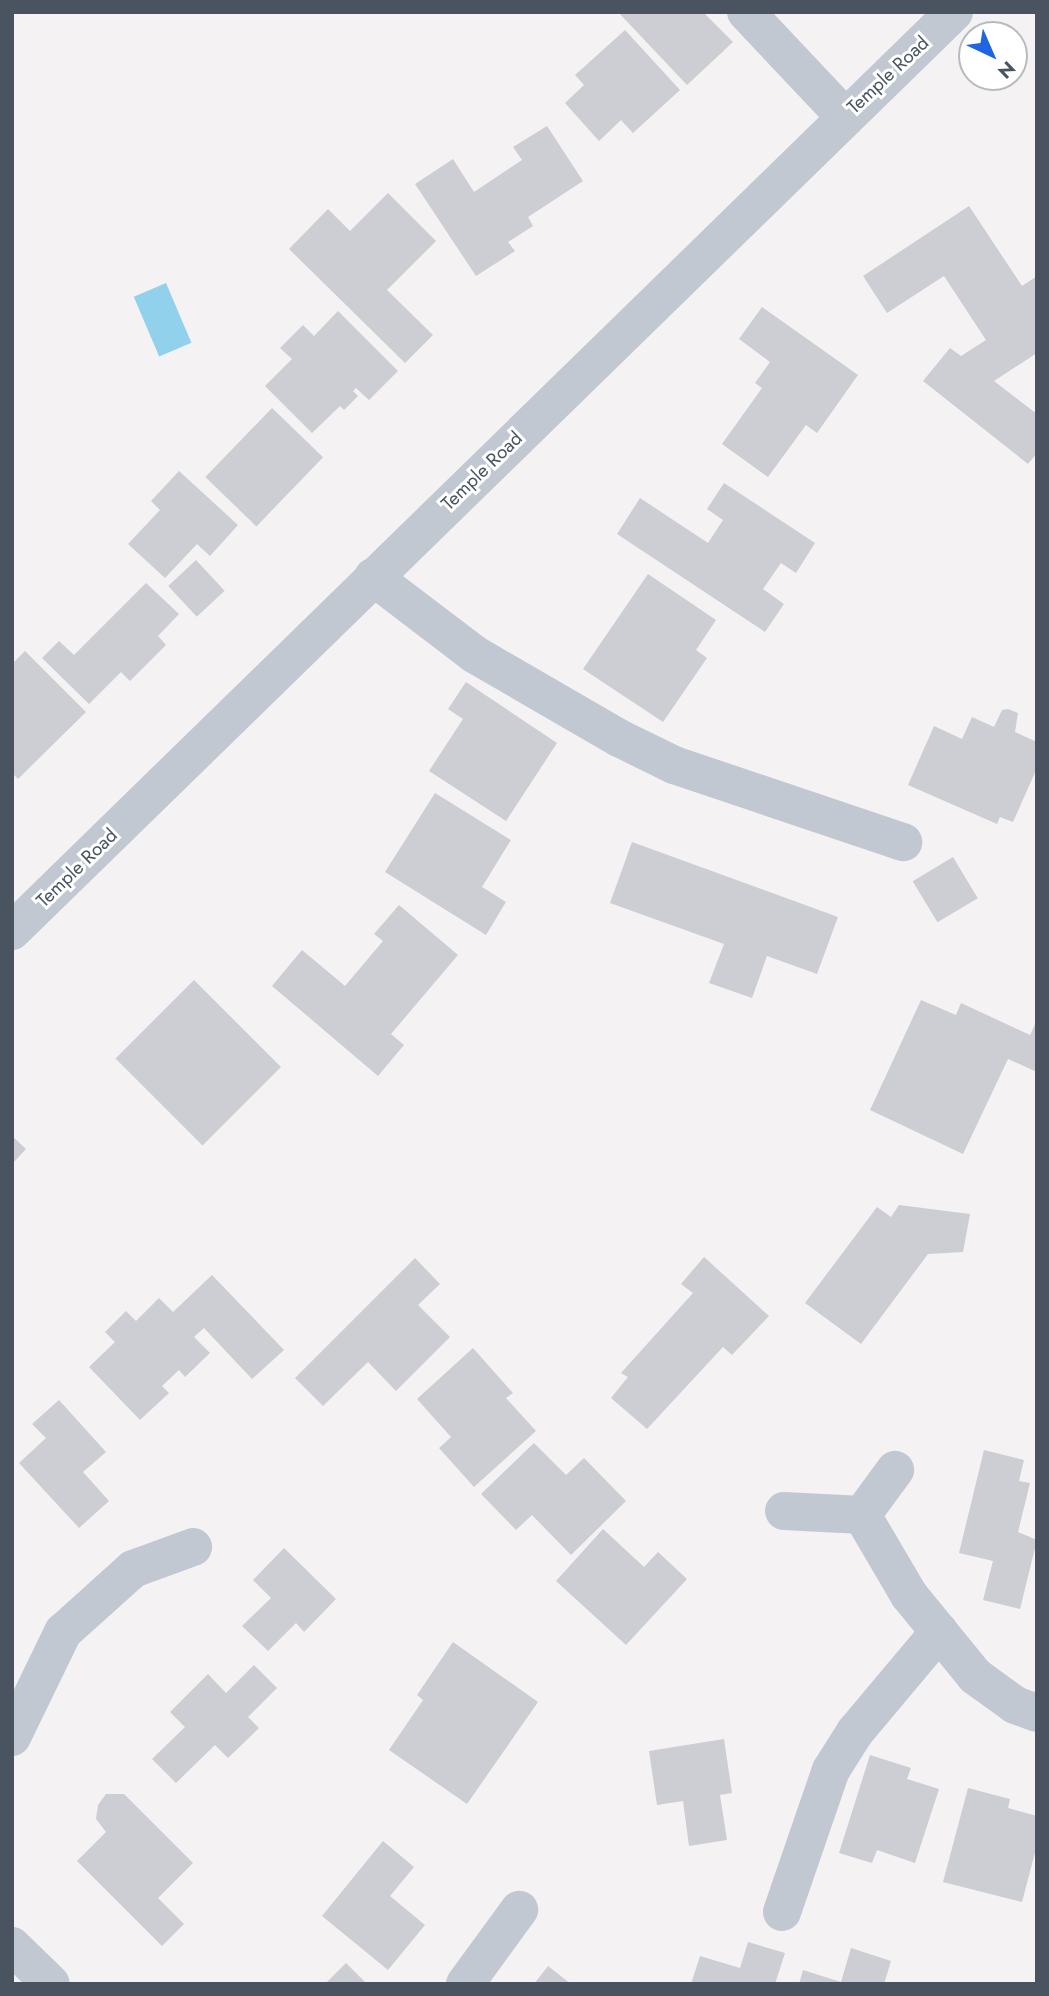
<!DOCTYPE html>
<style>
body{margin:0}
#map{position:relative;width:1049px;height:1996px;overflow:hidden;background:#f4f2f2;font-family:Jost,sans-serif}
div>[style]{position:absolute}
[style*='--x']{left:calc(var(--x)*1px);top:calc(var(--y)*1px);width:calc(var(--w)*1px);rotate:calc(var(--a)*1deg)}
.water>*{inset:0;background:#91d1eb;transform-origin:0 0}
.building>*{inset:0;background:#ccced4;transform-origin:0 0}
.minor>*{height:38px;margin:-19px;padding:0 19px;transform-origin:19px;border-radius:19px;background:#c1c8d1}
span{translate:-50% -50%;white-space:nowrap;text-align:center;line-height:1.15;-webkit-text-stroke:6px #fff;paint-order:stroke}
.street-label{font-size:19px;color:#4a5460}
.frame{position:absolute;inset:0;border:14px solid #4a5460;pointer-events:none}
.north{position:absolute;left:958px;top:21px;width:70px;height:70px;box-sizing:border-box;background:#fff;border:2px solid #b7bbbf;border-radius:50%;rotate:136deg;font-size:19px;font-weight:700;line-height:28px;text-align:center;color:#4a5460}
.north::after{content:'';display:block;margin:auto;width:24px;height:32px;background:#1e64e3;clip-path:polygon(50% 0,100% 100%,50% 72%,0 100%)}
</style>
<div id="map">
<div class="water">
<i style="left:166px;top:283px;width:65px;height:35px;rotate:67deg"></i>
</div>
<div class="building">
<i style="clip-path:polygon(618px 12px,703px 12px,733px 42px,687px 85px)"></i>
<i style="clip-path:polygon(625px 30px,680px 90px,633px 133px,621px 120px,599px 141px,565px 103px,584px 85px,575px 75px)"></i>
<i style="clip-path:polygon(547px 126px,583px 181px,528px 217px,533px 226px,508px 242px,515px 251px,476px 276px,415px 184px,453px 159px,474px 192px,522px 160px,513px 147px)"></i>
<i style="clip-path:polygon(388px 193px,436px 241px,387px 290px,433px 335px,405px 363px,289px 249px,328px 209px,350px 231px)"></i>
<i style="clip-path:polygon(969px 206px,1022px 286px,1037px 276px,1037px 353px,994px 381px,1037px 414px,1037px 453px,1028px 464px,923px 381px,950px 348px,961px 356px,986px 340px,944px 276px,887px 313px,863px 276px)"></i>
<i style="clip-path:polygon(762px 307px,858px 375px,817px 433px,806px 425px,768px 477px,722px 444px,762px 388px,755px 383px,770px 362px,739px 339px)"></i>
<i style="clip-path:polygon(338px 311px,398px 371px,369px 400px,356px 388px,353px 391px,358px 396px,344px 410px,340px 406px,312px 433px,265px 386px,292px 359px,280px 348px,303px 325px,314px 336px)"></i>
<i style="left:272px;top:408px;width:71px;height:96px;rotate:44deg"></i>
<i style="clip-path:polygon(179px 471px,238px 525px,210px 556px,197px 544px,165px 578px,128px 544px,160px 510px,151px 501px)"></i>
<i style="clip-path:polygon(724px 483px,815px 543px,796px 573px,781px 563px,763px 589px,784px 604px,765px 632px,617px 534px,640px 498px,708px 543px,723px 520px,707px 509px)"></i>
<i style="left:196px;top:560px;width:42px;height:38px;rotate:47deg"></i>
<i style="clip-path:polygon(648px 574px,716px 620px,696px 650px,707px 658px,663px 722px,583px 669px)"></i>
<i style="clip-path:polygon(146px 583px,179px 614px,158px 636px,166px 645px,130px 681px,121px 672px,89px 704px,42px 658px,59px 641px,74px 655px)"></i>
<i style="clip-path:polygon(25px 651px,86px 712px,18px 779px,12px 773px,12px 664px)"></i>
<i style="clip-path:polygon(466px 682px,557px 743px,506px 821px,429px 771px,463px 719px,448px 709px)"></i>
<i style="clip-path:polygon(1008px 709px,1018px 713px,1015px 732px,1037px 742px,1037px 768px,1013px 822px,1000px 817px,997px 824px,908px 785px,934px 726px,962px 739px,972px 717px,994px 727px,1002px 710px)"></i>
<i style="clip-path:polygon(435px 793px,511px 840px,482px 887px,506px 902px,486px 935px,385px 872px)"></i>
<i style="clip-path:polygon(632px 842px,838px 917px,817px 974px,767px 956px,752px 998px,709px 983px,724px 944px,610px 903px)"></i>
<i style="left:953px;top:857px;width:48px;height:47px;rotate:59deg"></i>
<i style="clip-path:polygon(399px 905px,458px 955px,391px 1034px,404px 1045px,378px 1076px,272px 986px,302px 950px,345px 986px,383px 941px,374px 934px)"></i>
<i style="left:194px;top:980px;width:123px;height:111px;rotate:45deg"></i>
<i style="clip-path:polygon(921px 1000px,956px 1015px,961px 1003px,1030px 1035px,1037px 1020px,1037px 1072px,1008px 1059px,963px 1154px,870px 1110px)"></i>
<i style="clip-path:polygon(12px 1136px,26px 1149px,12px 1164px)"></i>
<i style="clip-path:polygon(899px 1205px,970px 1214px,963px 1252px,928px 1254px,861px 1344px,805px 1303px,877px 1207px,891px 1217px)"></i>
<i style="clip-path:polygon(704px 1257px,769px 1316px,732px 1355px,723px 1347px,647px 1429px,611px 1398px,628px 1377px,621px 1373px,693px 1293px,681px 1284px)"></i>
<i style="clip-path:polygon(415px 1258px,440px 1284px,418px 1305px,450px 1337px,396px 1391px,368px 1362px,323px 1406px,295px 1378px)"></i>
<i style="clip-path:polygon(212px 1275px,284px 1350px,252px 1379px,204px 1328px,194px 1337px,210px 1353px,185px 1377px,179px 1370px,162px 1386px,169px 1393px,140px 1420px,89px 1367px,115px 1342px,105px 1332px,126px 1311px,136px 1321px,159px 1298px,173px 1312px)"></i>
<i style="clip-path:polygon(473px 1348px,513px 1393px,506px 1398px,536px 1431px,474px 1487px,439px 1448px,451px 1437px,417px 1399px)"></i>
<i style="clip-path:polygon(59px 1400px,106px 1452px,83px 1472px,109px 1501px,79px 1528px,19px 1463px,46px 1438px,32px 1424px)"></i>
<i style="clip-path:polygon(534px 1443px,566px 1475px,584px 1458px,626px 1501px,571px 1555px,532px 1515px,516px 1530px,481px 1494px)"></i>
<i style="clip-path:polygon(984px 1450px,1024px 1460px,1019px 1481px,1030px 1483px,1018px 1532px,1037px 1540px,1020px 1609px,983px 1600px,993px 1561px,959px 1553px)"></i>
<i style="clip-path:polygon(603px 1529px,644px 1567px,658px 1552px,687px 1579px,626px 1645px,556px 1581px)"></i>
<i style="clip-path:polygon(284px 1548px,336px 1599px,304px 1632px,296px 1623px,268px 1651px,242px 1626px,271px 1598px,253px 1580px)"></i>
<i style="clip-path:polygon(453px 1642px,538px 1702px,467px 1804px,389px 1750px,423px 1700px,417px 1695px)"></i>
<i style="clip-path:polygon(254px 1665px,277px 1688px,248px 1717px,259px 1728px,228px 1758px,215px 1745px,176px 1783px,152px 1759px,185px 1727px,170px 1712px,208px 1674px,226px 1693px)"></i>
<i style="clip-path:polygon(724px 1739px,732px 1793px,720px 1795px,727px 1840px,689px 1846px,683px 1801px,657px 1805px,649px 1751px)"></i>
<i style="clip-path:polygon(870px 1755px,911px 1768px,907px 1779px,939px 1789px,915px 1863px,877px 1850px,872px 1863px,839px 1853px)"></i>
<i style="clip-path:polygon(968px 1788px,1010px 1799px,1008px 1808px,1037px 1816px,1037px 1845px,1022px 1902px,943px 1882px)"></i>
<i style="clip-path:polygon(106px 1794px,124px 1794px,193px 1863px,158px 1898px,184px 1924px,162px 1946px,77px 1861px,106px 1832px,96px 1819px,98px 1805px)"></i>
<i style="clip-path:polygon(383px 1841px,414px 1867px,390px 1896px,425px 1925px,388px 1970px,322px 1916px)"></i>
<i style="clip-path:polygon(748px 1942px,785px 1953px,775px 1984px,691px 1984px,700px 1956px,740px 1968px)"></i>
<i style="clip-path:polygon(851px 1948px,891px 1961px,884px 1984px,799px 1984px,803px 1970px,841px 1982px)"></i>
<i style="clip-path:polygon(346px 1963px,367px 1984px,325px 1984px)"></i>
<i style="clip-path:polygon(548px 1966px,571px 1984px,534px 1984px)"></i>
</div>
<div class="minor">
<i style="--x:746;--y:12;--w:143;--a:46.7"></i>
<i style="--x:373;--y:577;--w:127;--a:37.3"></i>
<i style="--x:474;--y:654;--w:168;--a:30.1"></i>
<i style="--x:619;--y:738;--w:61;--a:26.1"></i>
<i style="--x:674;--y:765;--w:242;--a:18.6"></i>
<i style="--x:12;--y:931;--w:1316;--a:-44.29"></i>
<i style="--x:784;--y:1511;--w:78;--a:2.9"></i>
<i style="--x:862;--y:1515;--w:93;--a:59.6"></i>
<i style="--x:909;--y:1595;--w:104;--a:50.8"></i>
<i style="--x:975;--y:1676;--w:49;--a:35.9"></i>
<i style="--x:1015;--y:1705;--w:23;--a:20"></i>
<i style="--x:862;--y:1515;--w:56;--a:-53.7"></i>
<i style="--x:12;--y:1737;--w:117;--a:-64.1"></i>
<i style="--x:63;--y:1632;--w:94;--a:-42"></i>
<i style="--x:133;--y:1569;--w:64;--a:-20.1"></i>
<i style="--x:782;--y:1912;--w:150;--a:-71"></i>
<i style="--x:831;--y:1770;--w:45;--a:-57.7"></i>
<i style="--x:855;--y:1732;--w:131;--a:-50"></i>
<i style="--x:12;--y:1946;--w:54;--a:44.3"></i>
<i style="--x:465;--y:1984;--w:92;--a:-53.9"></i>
</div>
<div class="street-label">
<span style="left:888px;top:75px;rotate:-43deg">Temple Road</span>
<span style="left:482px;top:471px;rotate:-44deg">Temple Road</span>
<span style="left:77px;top:868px;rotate:-44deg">Temple Road</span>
</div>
<div class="frame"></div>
<div class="north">N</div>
</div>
